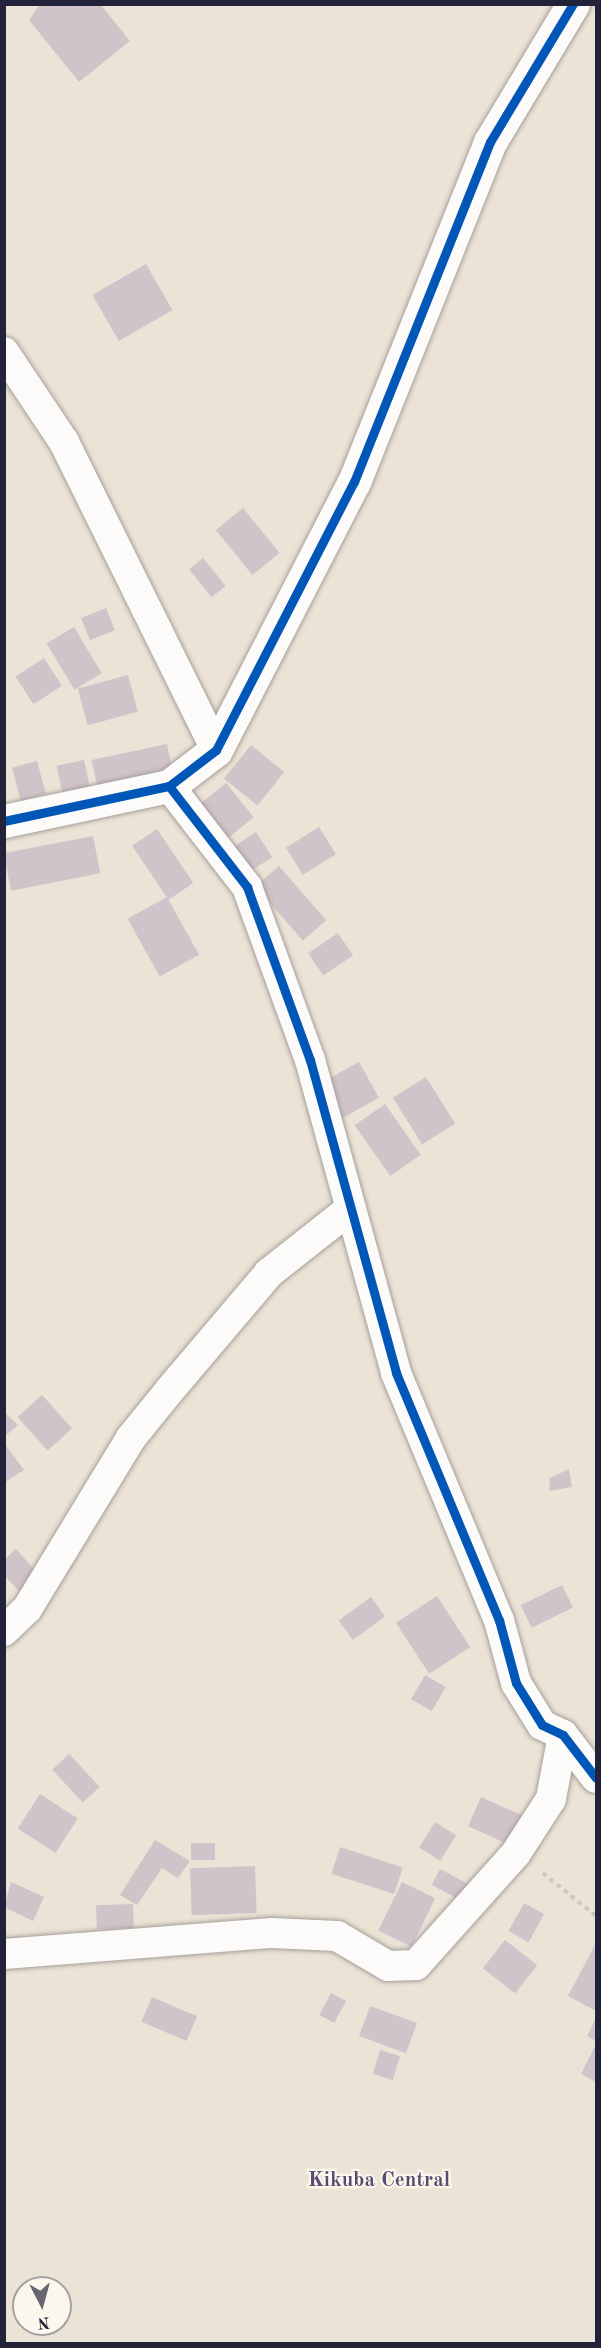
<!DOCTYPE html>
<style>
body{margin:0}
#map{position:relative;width:601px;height:2348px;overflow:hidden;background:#ebe3d5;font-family:"Old Standard TT",serif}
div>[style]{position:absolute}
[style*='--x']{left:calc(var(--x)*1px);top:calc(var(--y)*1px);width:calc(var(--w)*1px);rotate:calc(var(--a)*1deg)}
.building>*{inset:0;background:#d0c4ca;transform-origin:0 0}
.path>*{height:4px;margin-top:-2px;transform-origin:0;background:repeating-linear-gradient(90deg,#cac8c7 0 4.5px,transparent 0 9px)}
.roads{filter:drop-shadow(0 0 2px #a5a09b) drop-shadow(0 0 2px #a5a09b)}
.minor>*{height:30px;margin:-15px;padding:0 15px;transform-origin:15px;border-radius:15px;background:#fcfbf9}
.tertiary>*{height:33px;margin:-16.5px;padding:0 16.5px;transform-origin:16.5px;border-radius:16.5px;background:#fcfbf9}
.cycleway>*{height:9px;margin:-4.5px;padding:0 4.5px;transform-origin:4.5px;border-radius:4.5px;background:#0057b8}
span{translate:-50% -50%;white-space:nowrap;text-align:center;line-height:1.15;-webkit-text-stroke:4.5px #fbf7ec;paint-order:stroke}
.quarter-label{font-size:21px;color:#594a72;font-weight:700}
.frame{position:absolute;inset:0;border:6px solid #22223b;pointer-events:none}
.north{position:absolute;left:12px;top:2276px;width:60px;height:60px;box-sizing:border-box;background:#fbf7ec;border:2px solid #a4a2a5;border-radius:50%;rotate:174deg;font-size:16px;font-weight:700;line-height:24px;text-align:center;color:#22223b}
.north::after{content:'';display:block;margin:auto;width:21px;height:27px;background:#686671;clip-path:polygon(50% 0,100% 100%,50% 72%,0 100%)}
</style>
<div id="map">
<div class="building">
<i style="clip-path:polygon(40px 4px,100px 4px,130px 41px,79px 82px,29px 20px)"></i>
<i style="left:146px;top:264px;width:53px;height:62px;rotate:60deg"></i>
<i style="left:243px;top:508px;width:58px;height:35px;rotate:51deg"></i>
<i style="left:203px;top:558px;width:36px;height:18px;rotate:51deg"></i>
<i style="left:106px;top:608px;width:24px;height:27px;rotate:68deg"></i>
<i style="left:74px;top:627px;width:54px;height:32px;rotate:59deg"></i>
<i style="left:44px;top:658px;width:33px;height:34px;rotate:57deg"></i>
<i style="left:128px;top:675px;width:38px;height:52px;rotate:75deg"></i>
<i style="left:167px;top:744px;width:33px;height:77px;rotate:78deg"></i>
<i style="left:251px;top:745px;width:43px;height:43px;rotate:39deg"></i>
<i style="left:84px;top:760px;width:30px;height:28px;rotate:78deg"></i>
<i style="left:37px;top:761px;width:34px;height:26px;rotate:75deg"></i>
<i style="left:226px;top:783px;width:44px;height:37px;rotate:51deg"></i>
<i style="left:319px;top:827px;width:32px;height:39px;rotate:58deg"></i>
<i style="left:157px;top:829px;width:65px;height:30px;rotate:56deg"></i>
<i style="left:256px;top:832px;width:30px;height:27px;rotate:57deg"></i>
<i style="left:93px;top:836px;width:38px;height:91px;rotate:79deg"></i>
<i style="left:279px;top:866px;width:72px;height:31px;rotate:49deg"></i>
<i style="left:167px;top:897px;width:66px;height:45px;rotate:61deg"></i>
<i style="left:338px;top:933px;width:27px;height:36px;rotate:56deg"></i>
<i style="left:359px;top:1062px;width:41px;height:44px;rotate:61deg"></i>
<i style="left:426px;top:1077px;width:55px;height:39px;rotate:58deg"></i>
<i style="left:385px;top:1104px;width:62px;height:37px;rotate:55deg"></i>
<i style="left:42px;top:1395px;width:45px;height:33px;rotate:48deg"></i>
<i style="clip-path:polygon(4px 1412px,18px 1425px,4px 1437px)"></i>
<i style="clip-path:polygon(4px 1443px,24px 1470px,4px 1483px)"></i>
<i style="clip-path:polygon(569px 1469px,572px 1487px,549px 1491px,550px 1478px)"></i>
<i style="clip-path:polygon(16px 1549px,37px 1573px,19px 1591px,4px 1575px,4px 1560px)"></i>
<i style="left:562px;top:1585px;width:25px;height:46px;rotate:64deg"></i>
<i style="left:437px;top:1596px;width:61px;height:49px;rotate:57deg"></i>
<i style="left:371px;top:1597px;width:24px;height:40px;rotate:54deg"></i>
<i style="left:425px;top:1675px;width:24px;height:28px;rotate:30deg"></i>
<i style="left:69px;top:1754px;width:45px;height:23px;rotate:47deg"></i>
<i style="left:40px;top:1794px;width:45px;height:41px;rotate:33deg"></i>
<i style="left:481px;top:1797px;width:46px;height:32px;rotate:24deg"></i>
<i style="left:435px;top:1822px;width:25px;height:30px;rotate:32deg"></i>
<i style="clip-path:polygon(155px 1840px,190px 1861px,178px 1878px,162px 1868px,137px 1905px,120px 1895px)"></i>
<i style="left:191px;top:1843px;width:24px;height:17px"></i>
<i style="left:340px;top:1847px;width:66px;height:28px;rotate:18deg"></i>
<i style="left:255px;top:1866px;width:47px;height:65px;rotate:88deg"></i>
<i style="left:440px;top:1869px;width:36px;height:18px;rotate:28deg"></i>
<i style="clip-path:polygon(11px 1882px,44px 1897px,33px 1921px,4px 1907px)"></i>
<i style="left:402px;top:1882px;width:37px;height:54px;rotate:26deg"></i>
<i style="left:524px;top:1903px;width:23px;height:32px;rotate:29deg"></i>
<i style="left:133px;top:1904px;width:24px;height:37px;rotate:88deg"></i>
<i style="left:505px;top:1940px;width:41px;height:36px;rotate:38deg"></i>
<i style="clip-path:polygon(596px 1943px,596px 2011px,568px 1996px)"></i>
<i style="left:331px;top:1993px;width:17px;height:25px;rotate:28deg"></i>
<i style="left:152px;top:1997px;width:49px;height:27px;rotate:23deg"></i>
<i style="left:370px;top:2006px;width:50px;height:32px;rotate:20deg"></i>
<i style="clip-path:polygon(596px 2018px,596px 2041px,587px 2036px)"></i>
<i style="clip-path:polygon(596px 2044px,596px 2082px,581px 2074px)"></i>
<i style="left:380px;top:2050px;width:21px;height:25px;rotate:17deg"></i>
</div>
<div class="path">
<i style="--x:543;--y:1873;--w:68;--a:39.1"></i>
</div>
<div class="roads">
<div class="minor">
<i style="--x:4;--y:352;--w:108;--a:56.3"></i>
<i style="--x:64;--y:442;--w:343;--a:63.7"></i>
<i style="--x:169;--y:786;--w:128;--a:52.3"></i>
<i style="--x:247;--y:887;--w:184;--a:70"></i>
<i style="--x:310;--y:1060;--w:325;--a:74.6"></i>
<i style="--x:396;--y:1373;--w:268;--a:67.4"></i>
<i style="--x:499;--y:1620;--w:65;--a:74.9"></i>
<i style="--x:516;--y:1683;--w:49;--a:58.2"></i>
<i style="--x:542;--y:1725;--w:23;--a:25"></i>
<i style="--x:563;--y:1735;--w:54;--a:52.5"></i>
<i style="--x:4;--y:1631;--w:32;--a:-44"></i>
<i style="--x:27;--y:1609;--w:200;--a:-58.7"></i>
<i style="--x:131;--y:1438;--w:60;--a:-51"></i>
<i style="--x:169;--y:1391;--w:155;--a:-49.7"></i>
<i style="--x:269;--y:1273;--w:103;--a:-38.3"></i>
<i style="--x:4;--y:1954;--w:269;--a:-4.5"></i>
<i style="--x:272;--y:1933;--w:65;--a:2.6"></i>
<i style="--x:337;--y:1936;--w:59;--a:30.5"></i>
<i style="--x:388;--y:1966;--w:28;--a:-2"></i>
<i style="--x:416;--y:1965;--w:150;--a:-48.2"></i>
<i style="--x:516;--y:1853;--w:64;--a:-57.1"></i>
<i style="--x:551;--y:1799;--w:65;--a:-79.4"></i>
</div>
<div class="tertiary">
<i style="--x:4;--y:821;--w:169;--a:-12"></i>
<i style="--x:169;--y:786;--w:59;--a:-37.5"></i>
<i style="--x:216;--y:750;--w:301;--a:-62.8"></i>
<i style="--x:354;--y:482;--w:366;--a:-68.2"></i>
<i style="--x:490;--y:142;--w:161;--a:-59"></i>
</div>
</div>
<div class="cycleway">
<i style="--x:169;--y:786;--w:128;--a:52.3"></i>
<i style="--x:247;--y:887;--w:184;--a:70"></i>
<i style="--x:310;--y:1060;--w:325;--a:74.6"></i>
<i style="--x:396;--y:1373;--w:268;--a:67.4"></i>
<i style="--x:499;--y:1620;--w:65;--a:74.9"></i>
<i style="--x:516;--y:1683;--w:49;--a:58.2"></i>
<i style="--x:542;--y:1725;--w:23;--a:25"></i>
<i style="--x:563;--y:1735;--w:54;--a:52.5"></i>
<i style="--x:4;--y:821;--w:169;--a:-12"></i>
<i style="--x:169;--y:786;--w:59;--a:-37.5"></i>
<i style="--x:216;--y:750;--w:301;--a:-62.8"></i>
<i style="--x:354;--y:482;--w:366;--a:-68.2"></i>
<i style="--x:490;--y:142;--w:161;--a:-59"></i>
</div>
<div class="quarter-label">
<span style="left:379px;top:2181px">Kikuba Central</span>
</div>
<div class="frame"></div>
<div class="north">N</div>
</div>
